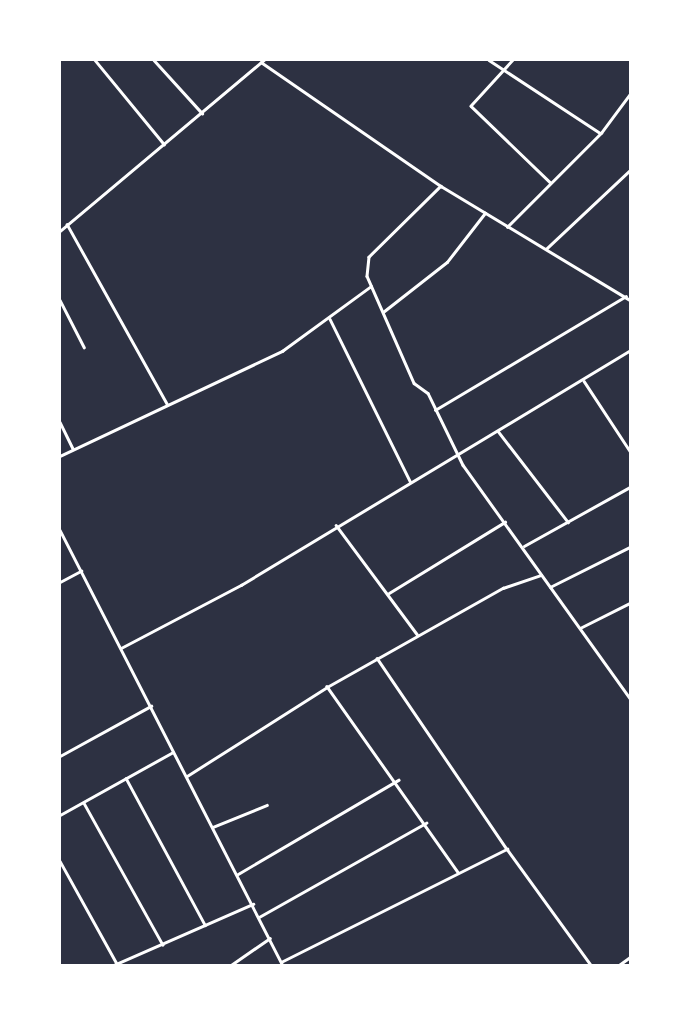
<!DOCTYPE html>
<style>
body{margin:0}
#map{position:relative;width:690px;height:1025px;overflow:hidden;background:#2d3142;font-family:Quicksand,sans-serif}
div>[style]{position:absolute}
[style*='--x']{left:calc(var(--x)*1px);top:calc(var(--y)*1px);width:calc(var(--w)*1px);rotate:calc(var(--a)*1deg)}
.minor>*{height:2.5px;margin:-1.25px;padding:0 1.25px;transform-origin:1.25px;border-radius:1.25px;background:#fff}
span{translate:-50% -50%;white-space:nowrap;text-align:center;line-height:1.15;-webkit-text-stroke:7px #fff;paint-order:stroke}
.frame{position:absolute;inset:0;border:61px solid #fff;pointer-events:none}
</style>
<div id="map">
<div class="minor">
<i style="--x:95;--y:60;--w:109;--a:50.6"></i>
<i style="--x:154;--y:60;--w:72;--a:47.8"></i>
<i style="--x:489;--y:60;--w:133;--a:33.3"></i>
<i style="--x:513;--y:60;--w:62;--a:132.4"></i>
<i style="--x:471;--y:106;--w:110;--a:43.9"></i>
<i style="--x:261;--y:62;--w:219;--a:34.6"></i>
<i style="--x:441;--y:186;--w:101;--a:135.4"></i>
<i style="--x:369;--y:257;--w:19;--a:96"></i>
<i style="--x:367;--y:276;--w:117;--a:66.3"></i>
<i style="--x:414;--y:383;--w:17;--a:36"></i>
<i style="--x:428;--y:393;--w:80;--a:64.1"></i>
<i style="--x:463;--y:465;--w:287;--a:54.4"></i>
<i style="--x:441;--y:186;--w:221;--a:31.1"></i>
<i style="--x:67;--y:224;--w:206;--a:60.9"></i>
<i style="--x:507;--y:227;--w:133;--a:-45"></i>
<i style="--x:601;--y:133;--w:49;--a:-53.4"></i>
<i style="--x:60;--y:231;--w:266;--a:-40"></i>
<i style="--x:546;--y:249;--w:115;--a:-43.2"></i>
<i style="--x:60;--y:300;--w:53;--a:62.9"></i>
<i style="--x:383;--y:312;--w:81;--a:-38"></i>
<i style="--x:447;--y:262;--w:62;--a:-52.2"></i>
<i style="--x:330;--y:319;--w:181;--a:63.7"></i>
<i style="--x:584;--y:381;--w:84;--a:56.7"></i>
<i style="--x:435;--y:410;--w:222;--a:-30.8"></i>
<i style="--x:60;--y:422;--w:30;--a:64"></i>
<i style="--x:498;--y:431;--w:115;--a:52.4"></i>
<i style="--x:60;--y:456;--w:246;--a:-25.3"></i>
<i style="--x:282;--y:351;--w:110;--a:-36.1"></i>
<i style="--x:336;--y:525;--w:136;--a:53.4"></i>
<i style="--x:60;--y:530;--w:489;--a:62.9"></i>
<i style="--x:524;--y:546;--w:121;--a:-29.1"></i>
<i style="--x:60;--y:582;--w:24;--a:-28"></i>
<i style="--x:550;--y:587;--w:89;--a:-26.6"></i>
<i style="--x:389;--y:593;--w:136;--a:-31.5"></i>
<i style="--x:580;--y:628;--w:56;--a:-26.6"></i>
<i style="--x:121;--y:648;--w:136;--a:-27.7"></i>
<i style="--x:241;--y:585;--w:454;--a:-31.1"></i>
<i style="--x:377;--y:658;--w:231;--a:55.8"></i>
<i style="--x:60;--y:756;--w:104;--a:-28.8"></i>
<i style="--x:187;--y:776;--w:166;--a:-32.4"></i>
<i style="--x:126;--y:778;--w:167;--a:61.7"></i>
<i style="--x:84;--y:803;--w:162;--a:60.9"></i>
<i style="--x:60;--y:815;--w:129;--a:-29.1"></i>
<i style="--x:213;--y:827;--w:58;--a:-22.2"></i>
<i style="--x:60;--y:861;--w:118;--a:61"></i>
<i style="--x:458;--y:873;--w:228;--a:-125.2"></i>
<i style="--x:327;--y:687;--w:202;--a:-29.4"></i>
<i style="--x:503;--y:588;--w:40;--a:-18.9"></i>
<i style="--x:238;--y:874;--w:186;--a:-30.4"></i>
<i style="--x:259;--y:917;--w:192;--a:-29.4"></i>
<i style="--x:281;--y:962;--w:253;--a:-26.6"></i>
<i style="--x:507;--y:849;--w:143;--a:54.1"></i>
<i style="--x:114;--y:965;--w:152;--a:-23.7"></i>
<i style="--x:231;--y:965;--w:47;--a:-34.7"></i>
<i style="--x:619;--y:965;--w:14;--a:-36"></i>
</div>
<div class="frame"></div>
</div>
